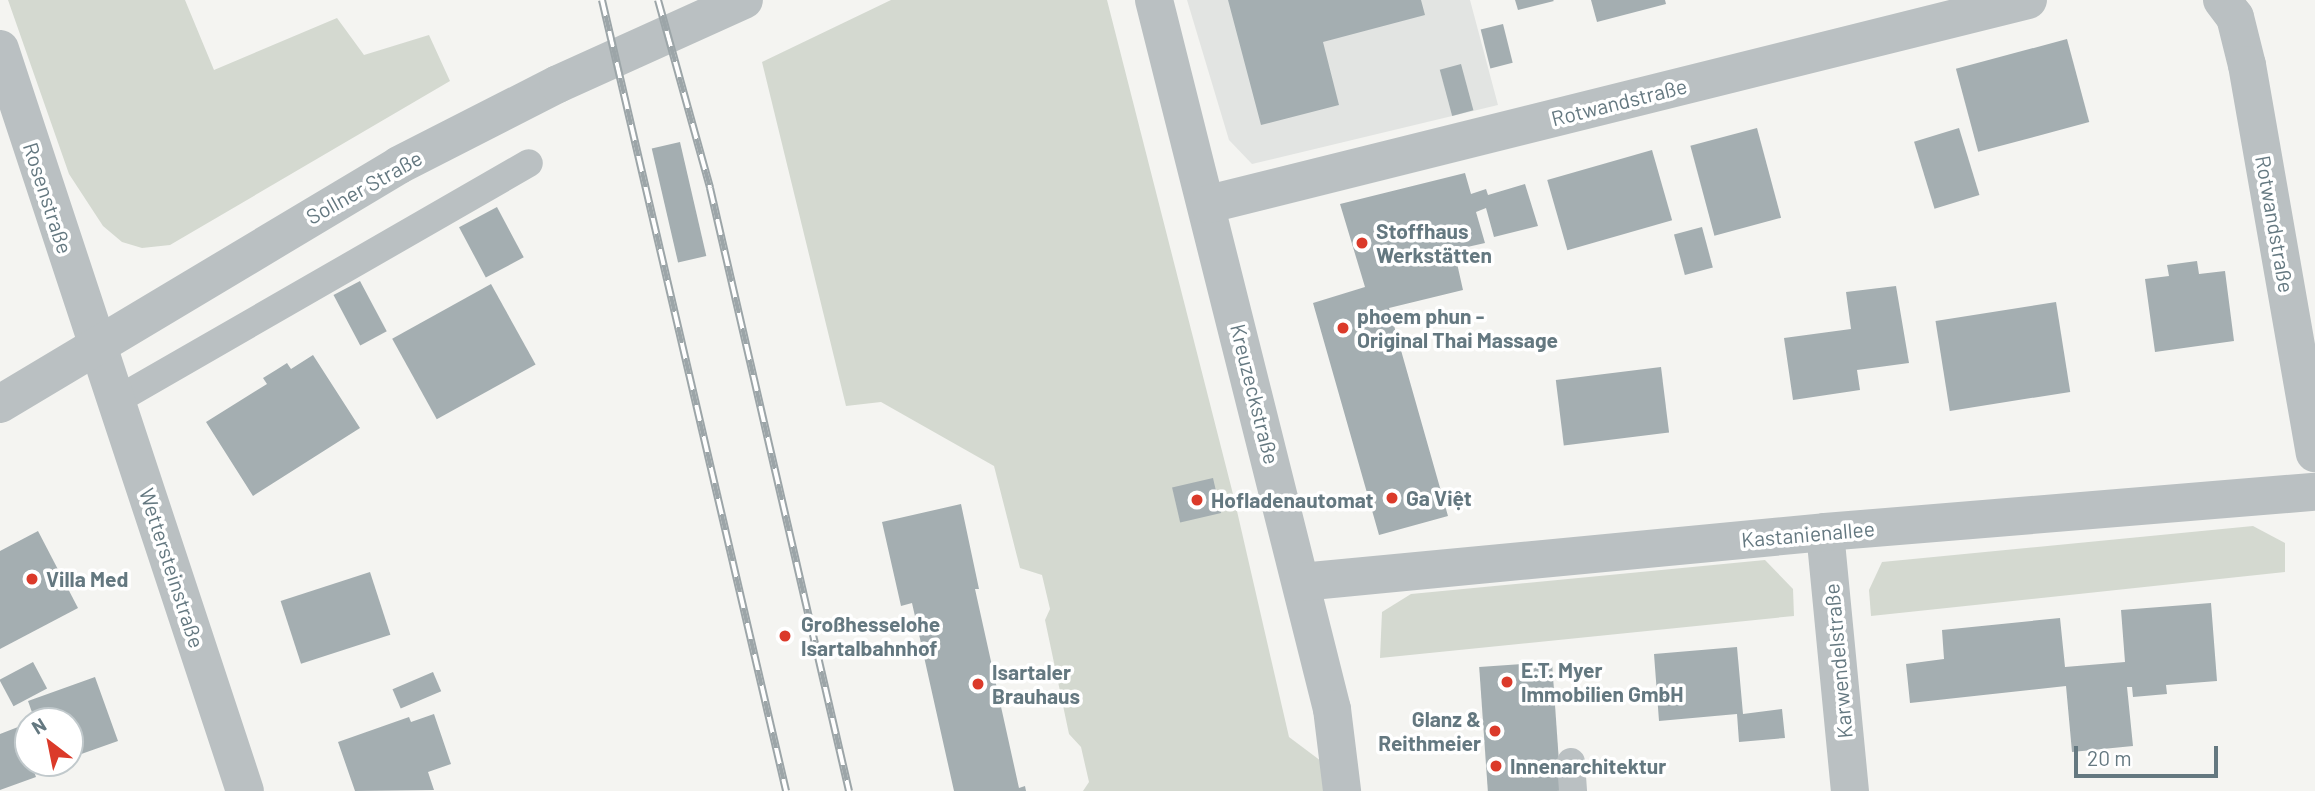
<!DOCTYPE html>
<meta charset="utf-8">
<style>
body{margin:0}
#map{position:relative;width:2315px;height:791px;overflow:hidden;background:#f4f4f1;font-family:Barlow,sans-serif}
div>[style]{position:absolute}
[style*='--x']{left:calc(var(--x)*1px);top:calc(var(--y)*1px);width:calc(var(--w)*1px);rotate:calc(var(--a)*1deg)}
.built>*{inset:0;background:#e2e4e2}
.green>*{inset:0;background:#d4d9d0}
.building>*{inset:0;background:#a4aeb1;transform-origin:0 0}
.lane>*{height:28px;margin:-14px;padding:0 14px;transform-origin:14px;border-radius:14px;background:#bac0c2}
.street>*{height:38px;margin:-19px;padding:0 19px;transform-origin:19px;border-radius:19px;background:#bac0c2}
.rail>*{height:8px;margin-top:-4px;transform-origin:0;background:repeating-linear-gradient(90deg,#fff 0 16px,#9ca5a8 0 32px);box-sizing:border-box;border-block:2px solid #9ca5a8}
.dots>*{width:19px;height:19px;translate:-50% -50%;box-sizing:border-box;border:4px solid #fff;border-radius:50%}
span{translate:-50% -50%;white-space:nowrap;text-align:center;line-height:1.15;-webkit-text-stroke:7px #fff;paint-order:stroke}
.street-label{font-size:21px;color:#647880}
.poi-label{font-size:21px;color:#647880;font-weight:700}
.left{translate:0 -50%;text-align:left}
.right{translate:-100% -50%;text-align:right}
.north{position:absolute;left:14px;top:707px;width:70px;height:70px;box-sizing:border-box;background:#fff;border:2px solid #c1c9cc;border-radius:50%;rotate:328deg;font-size:19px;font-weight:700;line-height:28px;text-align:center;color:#647880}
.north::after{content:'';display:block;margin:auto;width:24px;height:32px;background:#db3a2a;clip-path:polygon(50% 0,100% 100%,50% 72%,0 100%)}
.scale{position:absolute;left:2074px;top:746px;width:144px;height:32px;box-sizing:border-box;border:4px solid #647880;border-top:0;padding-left:9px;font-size:21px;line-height:24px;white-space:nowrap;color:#647880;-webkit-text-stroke:5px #fff;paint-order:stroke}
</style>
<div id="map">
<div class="built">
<i style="clip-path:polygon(1187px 0,1470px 0,1498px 105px,1252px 164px,1229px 140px)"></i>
</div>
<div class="green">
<i style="clip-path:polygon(8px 0,185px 0,214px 70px,337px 18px,364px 55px,429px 35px,450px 81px,170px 245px,142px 248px,122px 242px,103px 226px,69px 174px)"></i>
<i style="clip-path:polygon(891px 0,1107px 0,1234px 498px,1289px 737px,1321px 761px,1324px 791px,1083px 791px,1089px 782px,1081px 747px,1069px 734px,1045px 620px,1050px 609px,1042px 575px,1020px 568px,994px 466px,881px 402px,846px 406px,762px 62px)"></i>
<i style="clip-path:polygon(2253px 526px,2285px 543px,2285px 572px,1871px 616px,1869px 590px,1882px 562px)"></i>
<i style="clip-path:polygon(1765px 560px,1793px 589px,1794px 616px,1380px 658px,1382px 612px,1411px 594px)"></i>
</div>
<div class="building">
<i style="clip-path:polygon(1228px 0,1421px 0,1425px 15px,1323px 42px,1339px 105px,1261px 125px)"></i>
<i style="clip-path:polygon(1515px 0,1553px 0,1554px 1px,1518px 10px)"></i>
<i style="clip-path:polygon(1591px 0,1665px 0,1666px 4px,1597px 22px)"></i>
<i style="left:1503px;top:24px;width:40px;height:23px;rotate:76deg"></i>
<i style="left:2067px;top:39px;width:86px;height:115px;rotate:75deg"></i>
<i style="left:1461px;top:64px;width:48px;height:22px;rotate:75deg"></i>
<i style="left:1757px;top:128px;width:93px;height:69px;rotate:75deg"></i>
<i style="left:1959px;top:128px;width:70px;height:47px;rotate:73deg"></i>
<i style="left:680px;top:142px;width:117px;height:29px;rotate:77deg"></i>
<i style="left:1652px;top:150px;width:73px;height:109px;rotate:74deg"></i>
<i style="clip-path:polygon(1465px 173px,1471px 194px,1486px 189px,1488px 195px,1525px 184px,1538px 226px,1494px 237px,1486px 208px,1476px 212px,1485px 243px,1454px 250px,1463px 290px,1389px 308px,1448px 516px,1379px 535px,1313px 303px,1365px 287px,1340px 204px)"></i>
<i style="left:497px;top:207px;width:57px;height:43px;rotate:62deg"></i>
<i style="left:1702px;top:227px;width:42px;height:29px;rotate:75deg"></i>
<i style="clip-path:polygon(2197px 261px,2199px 274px,2225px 271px,2234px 341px,2155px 352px,2145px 279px,2169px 276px,2167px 265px)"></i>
<i style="left:360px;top:281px;width:57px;height:30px;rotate:62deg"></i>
<i style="left:491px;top:284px;width:92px;height:113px;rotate:61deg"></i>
<i style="clip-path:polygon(1896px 286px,1909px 363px,1857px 370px,1860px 390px,1793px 400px,1784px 338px,1851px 329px,1846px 292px)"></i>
<i style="left:2056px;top:302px;width:91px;height:122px;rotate:81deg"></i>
<i style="clip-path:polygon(313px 355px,360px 428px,253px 496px,206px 422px,267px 384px,263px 378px,276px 370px,287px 363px,291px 369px)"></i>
<i style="left:1661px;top:367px;width:66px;height:106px;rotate:83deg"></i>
<i style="left:1213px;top:478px;width:36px;height:42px;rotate:77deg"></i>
<i style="clip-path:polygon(961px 504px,979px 589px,975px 589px,1019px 788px,1025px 786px,1026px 791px,954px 791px,912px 603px,901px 606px,882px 522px)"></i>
<i style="clip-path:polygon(38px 531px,78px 608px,0 649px,0 551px)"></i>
<i style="left:370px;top:572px;width:66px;height:94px;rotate:72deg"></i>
<i style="clip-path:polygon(2211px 603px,2217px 681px,2166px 685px,2167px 694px,2133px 697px,2132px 687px,2127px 687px,2133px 746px,2072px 752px,2066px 686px,1910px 703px,1906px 664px,1944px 659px,1942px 630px,2060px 618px,2065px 667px,2125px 662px,2121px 610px)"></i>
<i style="clip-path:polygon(1737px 647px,1743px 714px,1782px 709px,1785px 738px,1739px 742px,1737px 714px,1659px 721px,1654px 654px)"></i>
<i style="left:33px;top:662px;width:30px;height:38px;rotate:62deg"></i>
<i style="left:1552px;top:662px;width:129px;height:73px;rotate:86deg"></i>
<i style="left:433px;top:672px;width:21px;height:44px;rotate:67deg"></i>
<i style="clip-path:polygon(95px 677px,118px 741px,70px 758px,70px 721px,35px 721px,28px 701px)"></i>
<i style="clip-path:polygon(434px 714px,451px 764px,428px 772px,434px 790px,355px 791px,338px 742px,409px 717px,411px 722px)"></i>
<i style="clip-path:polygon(18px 727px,20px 733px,28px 730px,28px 763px,38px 763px,32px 766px,36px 777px,0 790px,0 734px)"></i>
</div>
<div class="lane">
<i style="--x:117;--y:400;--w:475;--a:-29.9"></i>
<i style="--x:1571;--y:762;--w:29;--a:86"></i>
</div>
<div class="street">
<i style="--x:1154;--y:0;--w:731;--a:75.91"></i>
<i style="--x:1332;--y:709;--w:83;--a:83"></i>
<i style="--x:2222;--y:0;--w:21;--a:53"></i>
<i style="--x:2235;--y:17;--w:49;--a:76"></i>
<i style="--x:2247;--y:65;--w:394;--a:80.1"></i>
<i style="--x:0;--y:49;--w:781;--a:71.73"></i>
<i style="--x:1209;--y:204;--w:844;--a:-13.99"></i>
<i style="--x:0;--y:404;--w:465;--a:-30.9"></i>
<i style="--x:399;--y:165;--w:178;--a:-27"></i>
<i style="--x:558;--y:84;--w:204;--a:-24.3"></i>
<i style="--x:1825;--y:532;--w:260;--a:84.5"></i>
<i style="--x:1301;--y:582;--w:526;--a:-5.45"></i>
<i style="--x:1825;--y:532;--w:492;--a:-4.7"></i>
</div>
<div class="rail">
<i style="--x:602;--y:0;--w:812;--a:76.9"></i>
<i style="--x:658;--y:0;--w:195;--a:74.5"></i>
<i style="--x:710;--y:188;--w:619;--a:77.02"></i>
</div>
<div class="dots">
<i style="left:1362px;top:243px;background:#db3a2a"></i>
<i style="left:1343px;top:328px;background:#db3a2a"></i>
<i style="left:1392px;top:498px;background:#db3a2a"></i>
<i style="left:1197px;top:500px;background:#db3a2a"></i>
<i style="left:32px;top:579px;background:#db3a2a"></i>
<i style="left:785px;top:636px;background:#db3a2a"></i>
<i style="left:1507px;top:682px;background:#db3a2a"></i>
<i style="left:978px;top:684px;background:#db3a2a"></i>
<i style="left:1495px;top:731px;background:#db3a2a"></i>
<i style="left:1496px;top:766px;background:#db3a2a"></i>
</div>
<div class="street-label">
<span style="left:1619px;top:102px;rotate:-14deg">Rotwandstraße</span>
<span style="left:364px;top:187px;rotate:-29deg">Sollner Straße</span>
<span style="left:48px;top:198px;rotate:72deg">Rosenstraße</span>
<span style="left:2275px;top:224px;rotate:80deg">Rotwandstraße</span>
<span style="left:1255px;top:394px;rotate:76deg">Kreuzeckstraße</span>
<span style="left:1808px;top:534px;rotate:-5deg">Kastanienallee</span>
<span style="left:172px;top:568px;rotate:72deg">Wettersteinstraße</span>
<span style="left:1838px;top:661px;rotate:-95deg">Karwendelstraße</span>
</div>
<div class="poi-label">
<span class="left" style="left:1376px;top:243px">Stoffhaus<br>Werkstätten</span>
<span class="left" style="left:1357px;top:328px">phoem phun -<br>Original Thai Massage</span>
<span class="left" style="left:1406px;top:498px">Ga Việt</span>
<span class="left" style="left:1211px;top:500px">Hofladenautomat</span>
<span class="left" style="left:46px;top:579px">Villa Med</span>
<span class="left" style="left:801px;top:636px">Großhesselohe<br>Isartalbahnhof</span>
<span class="left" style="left:1521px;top:682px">E.T. Myer<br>Immobilien GmbH</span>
<span class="left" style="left:992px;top:684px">Isartaler<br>Brauhaus</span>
<span class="right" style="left:1481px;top:731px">Glanz &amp;<br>Reithmeier</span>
<span class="left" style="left:1510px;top:766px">Innenarchitektur</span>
</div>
<div class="north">N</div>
<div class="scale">20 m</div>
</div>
